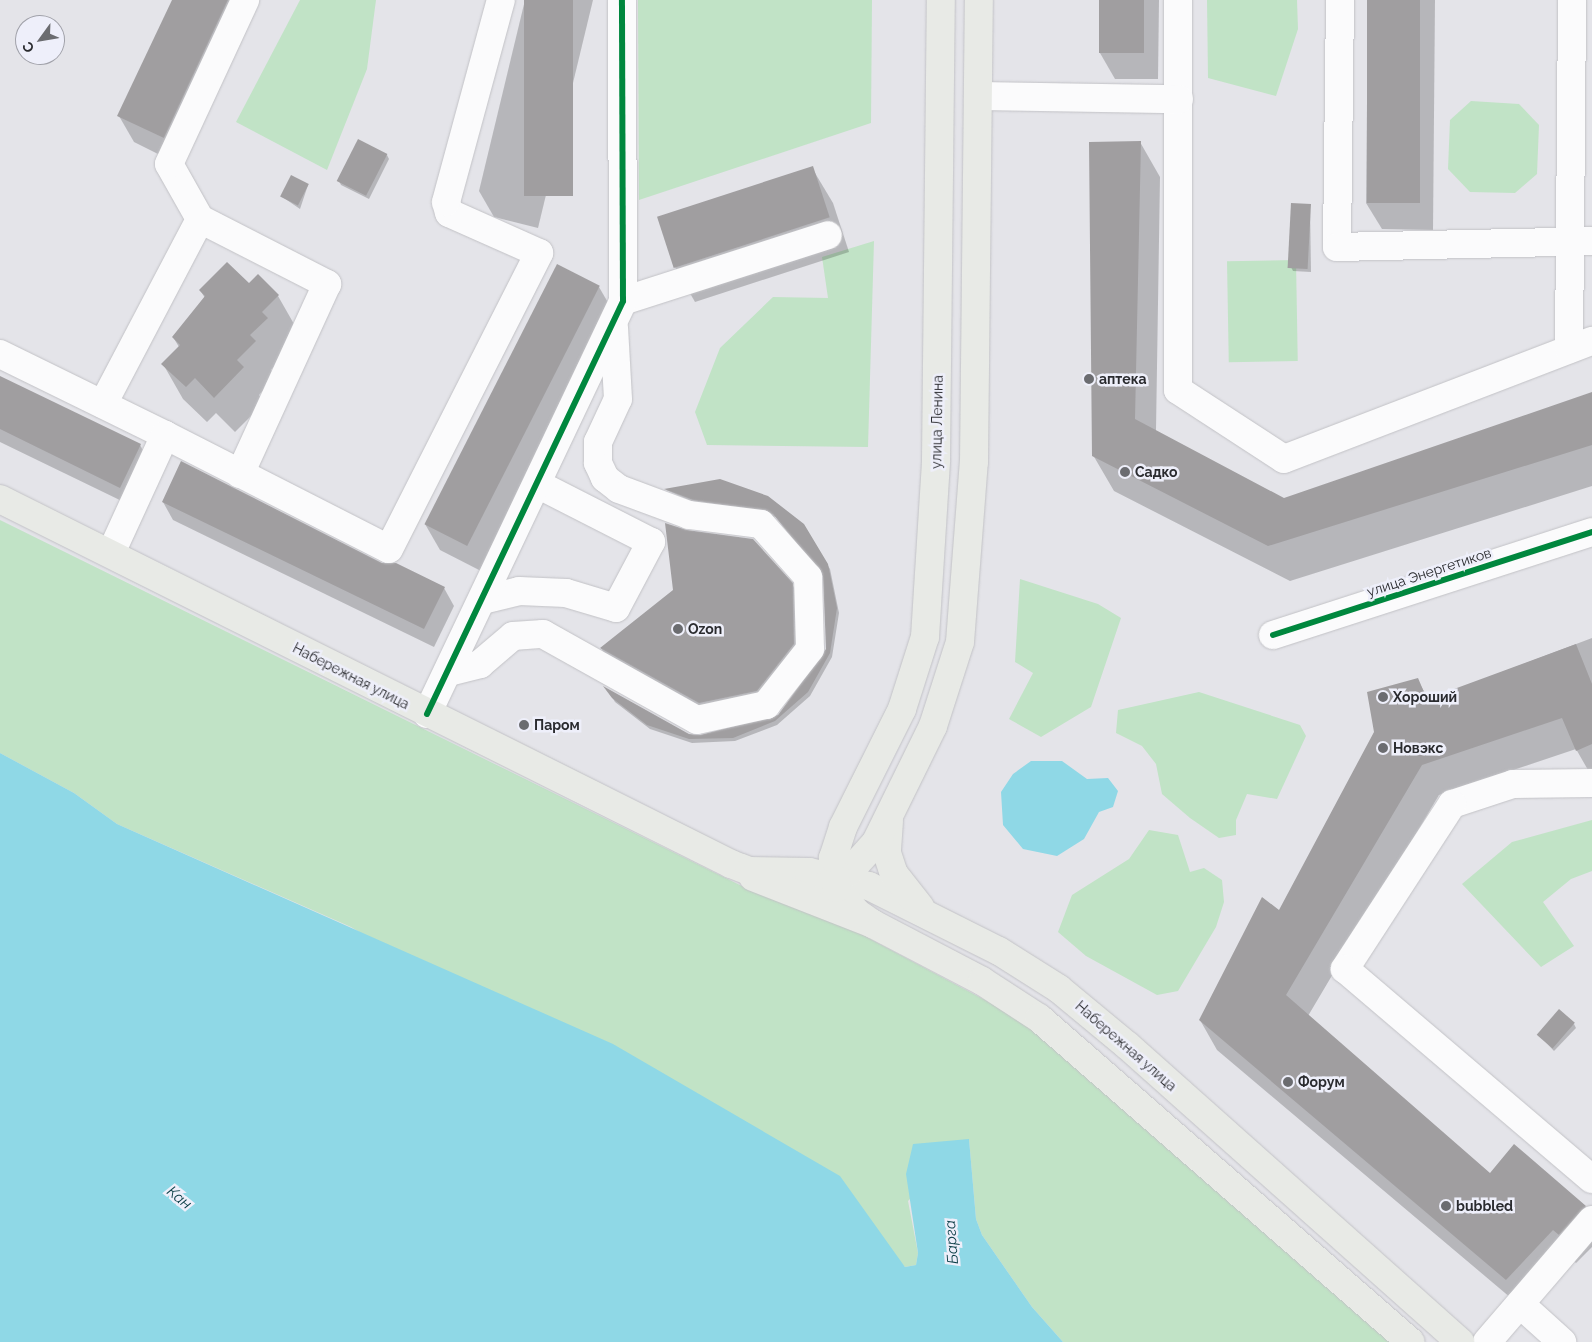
<!DOCTYPE html>
<meta charset="utf-8">
<style>
body{margin:0}
#map{position:relative;width:1592px;height:1342px;overflow:hidden;background:#e4e4e9;font-family:Raleway,sans-serif}
div>[style]{position:absolute}
[style*='--x']{left:calc(var(--x)*1px);top:calc(var(--y)*1px);width:calc(var(--w)*1px);rotate:calc(var(--a)*1deg)}
.green>*{inset:0;background:#c1e3c6;transform-origin:0 0}
.water>*{inset:0;background:#8fd8e6}
.shadow>*{inset:0;background:#0003}
.building>*{inset:0;background:#a09ea0;transform-origin:0 0}
.roads{filter:drop-shadow(0 0 1px #c2c2c6) drop-shadow(0 0 1px #c2c2c6)}
.minor>*{height:28px;margin:-14px;padding:0 14px;transform-origin:14px;border-radius:14px;background:#fbfbfc}
.major>*{height:28px;margin:-14px;padding:0 14px;transform-origin:14px;border-radius:14px;background:#e8eae6}
.cycleway>*{height:6px;margin:-3px;padding:0 3px;transform-origin:3px;border-radius:3px;background:#00873e}
.dots>*{width:14px;height:14px;translate:-50% -50%;box-sizing:border-box;border:2px solid #eeeffa;border-radius:50%}
span{translate:-50% -50%;white-space:nowrap;text-align:center;line-height:1.15;-webkit-text-stroke:5px #eeeffa;paint-order:stroke}
.poi-label{font-size:14px;color:#2a2b2f;font-weight:700}
.left{translate:0 -50%;text-align:left}
.street-label{font-size:14px;color:#2a2b2f}
.water-label{font-size:15px;color:#063a42;font-style:italic}
.north{position:absolute;left:15px;top:15px;width:50px;height:50px;box-sizing:border-box;background:#eeeffa;border:1px solid #a0a1a9;border-radius:50%;rotate:238deg;font-size:14px;font-weight:700;line-height:20px;text-align:center;color:#2a2b2f}
.north::after{content:'';display:block;margin:auto;width:18px;height:22px;background:#6b6c70;clip-path:polygon(50% 0,100% 100%,50% 72%,0 100%)}
</style>
<div id="map">
<div class="green">
<i style="clip-path:polygon(300px 0,376px 0,367px 69px,327px 170px,236px 122px)"></i>
<i style="clip-path:polygon(638px 0,872px 0,871px 123px,639px 200px)"></i>
<i style="clip-path:polygon(1207px 0,1297px 0,1298px 29px,1276px 96px,1208px 78px)"></i>
<i style="clip-path:polygon(1471px 101px,1519px 104px,1539px 125px,1537px 174px,1515px 193px,1470px 192px,1448px 169px,1450px 120px)"></i>
<i style="clip-path:polygon(874px 241px,868px 447px,707px 445px,695px 412px,720px 348px,773px 297px,828px 298px,822px 257px)"></i>
<i style="left:1296px;top:260px;width:101px;height:69px;rotate:89deg"></i>
<i style="clip-path:polygon(0 520px,752px 891px,825px 915px,1019px 1018px,1393px 1342px,1063px 1342px,1032px 1307px,982px 1235px,976px 1219px,969px 1139px,908px 1201px,918px 1253px,916px 1265px,905px 1267px,890px 1251px,351px 927px,117px 824px,74px 793px,0 753px)"></i>
<i style="clip-path:polygon(1020px 579px,1098px 604px,1121px 618px,1091px 707px,1041px 737px,1009px 719px,1033px 673px,1015px 662px)"></i>
<i style="clip-path:polygon(1199px 692px,1300px 725px,1306px 736px,1277px 799px,1247px 794px,1236px 820px,1236px 835px,1219px 838px,1190px 818px,1162px 794px,1156px 764px,1142px 746px,1116px 733px,1118px 710px)"></i>
<i style="clip-path:polygon(1592px 820px,1592px 871px,1571px 879px,1543px 902px,1574px 946px,1541px 967px,1462px 884px,1512px 842px)"></i>
<i style="clip-path:polygon(1149px 830px,1178px 835px,1190px 872px,1204px 868px,1222px 880px,1224px 902px,1216px 927px,1178px 991px,1157px 995px,1086px 956px,1058px 932px,1072px 895px,1129px 859px)"></i>
</div>
<div class="water">
<i style="clip-path:polygon(0 753px,74px 793px,117px 824px,613px 1044px,840px 1176px,905px 1267px,916px 1265px,918px 1253px,906px 1174px,913px 1144px,969px 1139px,976px 1219px,982px 1235px,1032px 1307px,1063px 1342px,0 1342px)"></i>
<i style="clip-path:polygon(1031px 761px,1062px 761px,1087px 779px,1108px 778px,1118px 791px,1113px 807px,1099px 812px,1084px 839px,1057px 856px,1023px 849px,1003px 825px,1001px 792px,1013px 774px)"></i>
</div>
<div class="shadow">
<i style="clip-path:polygon(174px 0,256px 0,178px 164px,134px 142px,119px 116px)"></i>
<i style="clip-path:polygon(525px 0,593px 0,538px 228px,494px 217px,479px 191px)"></i>
<i style="clip-path:polygon(1100px 0,1159px 0,1158px 79px,1115px 79px,1100px 53px)"></i>
<i style="clip-path:polygon(1368px 0,1435px 0,1433px 230px,1382px 229px,1366px 203px)"></i>
<i style="clip-path:polygon(1140px 142px,1160px 177px,1156px 431px,1284px 500px,1592px 394px,1592px 486px,1290px 581px,1114px 491px,1093px 455px)"></i>
<i style="clip-path:polygon(387px 155px,389px 159px,369px 199px,341px 185px,339px 181px)"></i>
<i style="clip-path:polygon(812px 168px,833px 203px,849px 252px,695px 302px,675px 267px)"></i>
<i style="clip-path:polygon(308px 185px,300px 209px,281px 196px)"></i>
<i style="clip-path:polygon(1310px 205px,1311px 272px,1293px 271px,1291px 267px)"></i>
<i style="clip-path:polygon(249px 285px,278px 296px,298px 331px,283px 347px,287px 354px,271px 370px,276px 377px,259px 395px,264px 403px,235px 432px,216px 413px,207px 422px,183px 399px,163px 364px,179px 347px,173px 337px,205px 298px,200px 290px)"></i>
<i style="clip-path:polygon(599px 287px,614px 313px,481px 571px,440px 550px,425px 524px)"></i>
<i style="clip-path:polygon(0 378px,140px 445px,150px 463px,130px 505px,0 442px)"></i>
<i style="clip-path:polygon(720px 480px,803px 525px,830px 569px,839px 613px,832px 657px,810px 696px,777px 725px,735px 741px,692px 743px,650px 729px,615px 702px,607px 689px,689px 735px,700px 737px,779px 716px,827px 650px,825px 577px,776px 517px,696px 503px,666px 490px)"></i>
<i style="clip-path:polygon(163px 502px,382px 564px,444px 588px,454px 606px,434px 647px,173px 520px)"></i>
<i style="clip-path:polygon(792px 584px,800px 598px,801px 658px,765px 704px,708px 717px,609px 662px,601px 648px)"></i>
<i style="clip-path:polygon(1592px 638px,1592px 777px,1576px 749px,1439px 795px,1308px 1016px,1490px 1174px,1585px 1206px,1592px 1218px,1592px 1247px,1576px 1263px,1571px 1258px,1524px 1309px,1217px 1050px,1200px 1020px,1279px 912px,1417px 679px,1429px 700px)"></i>
<i style="clip-path:polygon(1574px 1024px,1576px 1028px,1554px 1051px,1538px 1034px)"></i>
</div>
<div class="building">
<i style="clip-path:polygon(172px 0,228px 0,164px 138px,117px 116px)"></i>
<i style="left:524px;top:0;width:49px;height:196px"></i>
<i style="left:1099px;top:0;width:45px;height:53px"></i>
<i style="left:1367px;top:0;width:53px;height:203px"></i>
<i style="left:358px;top:139px;width:33px;height:47px;rotate:27deg"></i>
<i style="clip-path:polygon(1141px 141px,1135px 419px,1284px 498px,1592px 392px,1592px 445px,1268px 546px,1092px 456px,1089px 142px)"></i>
<i style="left:813px;top:166px;width:54px;height:164px;rotate:72deg"></i>
<i style="left:291px;top:175px;width:20px;height:24px;rotate:27deg"></i>
<i style="left:1291px;top:203px;width:20px;height:65px;rotate:3deg"></i>
<i style="clip-path:polygon(227px 262px,249px 283px,258px 274px,279px 295px,262px 312px,268px 318px,250px 335px,256px 341px,237px 360px,244px 367px,214px 398px,195px 378px,186px 387px,161px 364px,180px 345px,172px 337px,205px 296px,199px 290px)"></i>
<i style="left:557px;top:264px;width:48px;height:292px;rotate:27deg"></i>
<i style="clip-path:polygon(0 376px,141px 444px,120px 488px,0 429px)"></i>
<i style="clip-path:polygon(181px 461px,382px 563px,396px 563px,445px 587px,424px 629px,162px 502px)"></i>
<i style="clip-path:polygon(720px 479px,768px 496px,804px 524px,828px 564px,837px 608px,830px 653px,808px 692px,775px 721px,733px 738px,689px 739px,647px 725px,612px 698px,603px 686px,689px 734px,700px 735px,778px 715px,826px 649px,823px 576px,773px 514px,693px 500px,664px 489px)"></i>
<i style="clip-path:polygon(665px 523px,687px 530px,753px 539px,793px 583px,794px 644px,757px 691px,699px 703px,600px 648px,673px 590px)"></i>
<i style="clip-path:polygon(1576px 644px,1592px 684px,1592px 744px,1576px 751px,1562px 718px,1422px 765px,1286px 995px,1490px 1173px,1514px 1144px,1586px 1206px,1559px 1235px,1553px 1230px,1506px 1280px,1199px 1020px,1262px 897px,1279px 910px,1374px 732px,1367px 692px,1418px 678px,1427px 699px)"></i>
<i style="left:1559px;top:1009px;width:21px;height:34px;rotate:41deg"></i>
</div>
<div class="roads">
<div class="minor">
<i style="--x:1178;--y:0;--w:390;--a:90"></i>
<i style="--x:1178;--y:390;--w:126;--a:33.1"></i>
<i style="--x:1284;--y:459;--w:330;--a:-21"></i>
<i style="--x:1340;--y:0;--w:247;--a:90.7"></i>
<i style="--x:1337;--y:247;--w:255;--a:-1.3"></i>
<i style="--x:978;--y:96;--w:201;--a:0.9"></i>
<i style="--x:200;--y:219;--w:63;--a:-119.4"></i>
<i style="--x:169;--y:164;--w:181;--a:-65.1"></i>
<i style="--x:623;--y:301;--w:215;--a:-17.8"></i>
<i style="--x:1569;--y:349;--w:349;--a:-89.5"></i>
<i style="--x:0;--y:354;--w:184;--a:26.1"></i>
<i style="--x:103;--y:404;--w:209;--a:-62.3"></i>
<i style="--x:200;--y:219;--w:143;--a:27.1"></i>
<i style="--x:327;--y:284;--w:209;--a:114.6"></i>
<i style="--x:111;--y:553;--w:130;--a:-65.4"></i>
<i style="--x:165;--y:435;--w:251;--a:27"></i>
<i style="--x:389;--y:549;--w:332;--a:-63.1"></i>
<i style="--x:539;--y:253;--w:98;--a:-156"></i>
<i style="--x:449;--y:213;--w:11;--a:-105"></i>
<i style="--x:446;--y:202;--w:209;--a:-74.8"></i>
<i style="--x:483;--y:600;--w:37;--a:-14"></i>
<i style="--x:519;--y:591;--w:47;--a:2.4"></i>
<i style="--x:566;--y:593;--w:52;--a:16.7"></i>
<i style="--x:616;--y:608;--w:75;--a:-62.1"></i>
<i style="--x:651;--y:542;--w:126;--a:-153"></i>
<i style="--x:1273;--y:635;--w:335;--a:-17.9"></i>
<i style="--x:449;--y:672;--w:32;--a:-14"></i>
<i style="--x:480;--y:664;--w:43;--a:-40.3"></i>
<i style="--x:513;--y:636;--w:30;--a:-4"></i>
<i style="--x:543;--y:634;--w:176;--a:29.2"></i>
<i style="--x:697;--y:720;--w:71;--a:-12.3"></i>
<i style="--x:766;--y:705;--w:71;--a:-51.8"></i>
<i style="--x:810;--y:649;--w:72;--a:-91.6"></i>
<i style="--x:808;--y:577;--w:71;--a:-131.6"></i>
<i style="--x:761;--y:524;--w:73;--a:-172.9"></i>
<i style="--x:689;--y:515;--w:75;--a:-159.6"></i>
<i style="--x:619;--y:489;--w:18;--a:-142"></i>
<i style="--x:605;--y:478;--w:17;--a:-115"></i>
<i style="--x:598;--y:463;--w:21;--a:-90"></i>
<i style="--x:598;--y:442;--w:47;--a:-65.1"></i>
<i style="--x:618;--y:399;--w:71;--a:-93.2"></i>
<i style="--x:427;--y:714;--w:457;--a:-64.6"></i>
<i style="--x:623;--y:301;--w:301;--a:-90.2"></i>
<i style="--x:1592;--y:783;--w:79;--a:179.3"></i>
<i style="--x:1513;--y:784;--w:64;--a:161.8"></i>
<i style="--x:1452;--y:804;--w:197;--a:123"></i>
<i style="--x:1345;--y:969;--w:324;--a:40.4"></i>
<i style="--x:1520;--y:1304;--w:57;--a:42.1"></i>
<i style="--x:1487;--y:1342;--w:161;--a:-49.3"></i>
</div>
<div class="major">
<i style="--x:0;--y:499;--w:817;--a:26.53"></i>
<i style="--x:731;--y:864;--w:19;--a:21"></i>
<i style="--x:749;--y:871;--w:60;--a:1"></i>
<i style="--x:809;--y:872;--w:62;--a:13.1"></i>
<i style="--x:869;--y:886;--w:145;--a:26.6"></i>
<i style="--x:999;--y:951;--w:71;--a:32.3"></i>
<i style="--x:1059;--y:989;--w:89;--a:39.6"></i>
<i style="--x:1128;--y:1046;--w:445;--a:41.7"></i>
<i style="--x:889;--y:821;--w:32;--a:94"></i>
<i style="--x:887;--y:853;--w:22;--a:72"></i>
<i style="--x:894;--y:874;--w:42;--a:51.8"></i>
<i style="--x:753;--y:877;--w:129;--a:21.4"></i>
<i style="--x:873;--y:924;--w:123;--a:27.6"></i>
<i style="--x:982;--y:981;--w:68;--a:33"></i>
<i style="--x:1039;--y:1018;--w:493;--a:41.1"></i>
<i style="--x:829;--y:882;--w:22;--a:-27"></i>
<i style="--x:849;--y:872;--w:40;--a:-48"></i>
<i style="--x:876;--y:842;--w:129;--a:-63.8"></i>
<i style="--x:933;--y:726;--w:88;--a:-72.2"></i>
<i style="--x:960;--y:642;--w:181;--a:-85.6"></i>
<i style="--x:974;--y:462;--w:462;--a:-89.4"></i>
<i style="--x:873;--y:924;--w:19;--a:-145"></i>
<i style="--x:857;--y:913;--w:32;--a:-129"></i>
<i style="--x:837;--y:888;--w:30;--a:-98"></i>
<i style="--x:833;--y:858;--w:33;--a:-72"></i>
<i style="--x:843;--y:827;--w:132;--a:-63.4"></i>
<i style="--x:902;--y:709;--w:76;--a:-72.3"></i>
<i style="--x:925;--y:637;--w:177;--a:-86.4"></i>
<i style="--x:936;--y:460;--w:460;--a:-89.4"></i>
</div>
</div>
<div class="cycleway">
<i style="--x:1273;--y:635;--w:335;--a:-17.9"></i>
<i style="--x:427;--y:714;--w:457;--a:-64.6"></i>
<i style="--x:623;--y:301;--w:301;--a:-90.2"></i>
</div>
<div class="dots">
<i style="left:1089px;top:379px;background:#6b6c70"></i>
<i style="left:1125px;top:472px;background:#6b6c70"></i>
<i style="left:678px;top:629px;background:#6b6c70"></i>
<i style="left:1383px;top:697px;background:#6b6c70"></i>
<i style="left:524px;top:725px;background:#6b6c70"></i>
<i style="left:1383px;top:748px;background:#6b6c70"></i>
<i style="left:1288px;top:1082px;background:#6b6c70"></i>
<i style="left:1446px;top:1206px;background:#6b6c70"></i>
</div>
<div class="poi-label">
<span class="left" style="left:1099px;top:379px">аптека</span>
<span class="left" style="left:1135px;top:472px">Садко</span>
<span class="left" style="left:688px;top:629px">Ozon</span>
<span class="left" style="left:1393px;top:697px">Хороший</span>
<span class="left" style="left:534px;top:725px">Паром</span>
<span class="left" style="left:1393px;top:748px">Новэкс</span>
<span class="left" style="left:1298px;top:1082px">Форум</span>
<span class="left" style="left:1456px;top:1206px">bubbled</span>
</div>
<div class="street-label">
<span style="left:937px;top:422px;rotate:-89deg">улица Ленина</span>
<span style="left:1429px;top:572px;rotate:-18deg">улица Энергетиков</span>
<span style="left:351px;top:676px;rotate:27deg">Набережная улица</span>
<span style="left:1126px;top:1046px;rotate:41deg">Набережная улица</span>
</div>
<div class="water-label">
<span style="left:179px;top:1198px;rotate:39deg">Кан</span>
<span style="left:952px;top:1242px;rotate:-94deg">Барга</span>
</div>
<div class="north">С</div>
</div>
